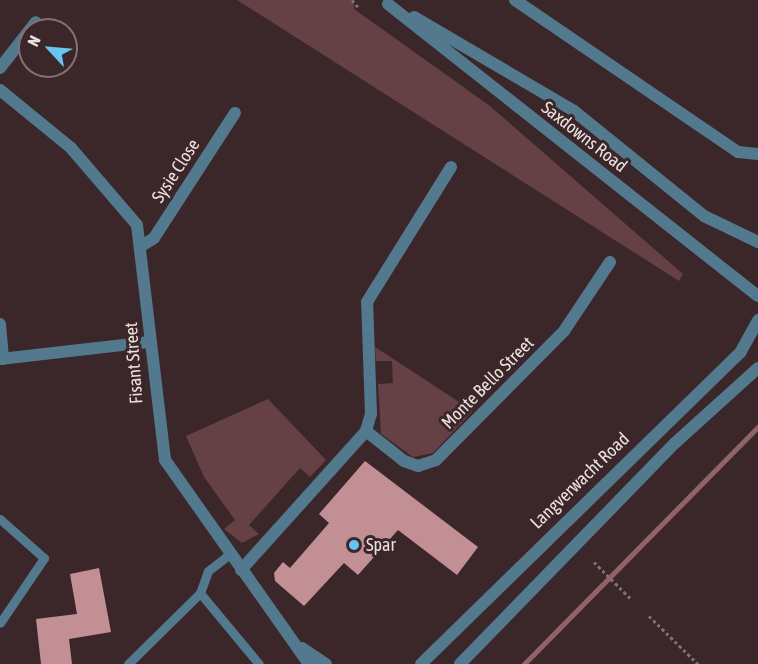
<!DOCTYPE html>
<style>
body{margin:0}
#map{position:relative;width:758px;height:664px;overflow:hidden;background:#3b2729;font-family:"Asap Condensed",sans-serif}
div>[style]{position:absolute}
[style*='--x']{left:calc(var(--x)*1px);top:calc(var(--y)*1px);width:calc(var(--w)*1px);rotate:calc(var(--a)*1deg)}
.green>*{inset:0;background:#654044}
.stream>*{height:5px;margin:-2.5px;padding:0 2.5px;transform-origin:2.5px;border-radius:2.5px;background:#916368}
.building>*{inset:0;background:#c18f94}
.path>*{height:3px;margin-top:-1.5px;transform-origin:0;background:repeating-linear-gradient(90deg,#817071 0 3px,transparent 0 6px)}
.service>*{height:9px;margin:-4.5px;padding:0 4.5px;transform-origin:4.5px;border-radius:4.5px;background:#52798e}
.minor>*{height:12px;margin:-6px;padding:0 6px;transform-origin:6px;border-radius:6px;background:#52798e}
.tertiary>*{height:12px;margin:-6px;padding:0 6px;transform-origin:6px;border-radius:6px;background:#52798e}
.dots>*{width:16px;height:16px;translate:-50% -50%;box-sizing:border-box;border:3px solid #3b2729;border-radius:50%}
span{translate:-50% -50%;white-space:nowrap;text-align:center;line-height:1.15;-webkit-text-stroke:6px #3b2729;paint-order:stroke}
.street-label{font-size:18px;color:#eee0e1}
.poi-label{font-size:18px;color:#eee0e1}
.left{translate:0 -50%;text-align:left}
.north{position:absolute;left:18px;top:18px;width:60px;height:60px;box-sizing:border-box;background:#3b2729;border:2px solid #837173;border-radius:50%;rotate:296deg;font-size:16px;font-weight:700;line-height:24px;text-align:center;color:#eee0e1}
.north::after{content:'';display:block;margin:auto;width:21px;height:27px;background:#68c4f0;clip-path:polygon(50% 0,100% 100%,50% 72%,0 100%)}
</style>
<div id="map">
<div class="green">
<i style="clip-path:polygon(237px 0,354px 0,354px 9px,490px 106px,683px 274px,679px 281px)"></i>
<i style="clip-path:polygon(375px 347px,473px 411px,433px 453px,413px 457px,381px 434px,378px 384px,393px 383px,392px 361px,376px 361px)"></i>
<i style="clip-path:polygon(268px 399px,326px 460px,310px 477px,300px 468px,249px 525px,259px 534px,242px 543px,224px 529px,235px 520px,204px 477px,186px 436px)"></i>
</div>
<div class="stream">
<i style="--x:524;--y:664;--w:333;--a:-45.4"></i>
</div>
<div class="building">
<i style="clip-path:polygon(365px 461px,478px 547px,457px 575px,398px 530px,358px 575px,344px 563px,304px 606px,275px 581px,274px 573px,283px 562px,290px 568px,329px 523px,319px 514px)"></i>
<i style="clip-path:polygon(99px 568px,111px 632px,69px 639px,72px 664px,41px 664px,36px 619px,77px 614px,70px 574px)"></i>
</div>
<div class="path">
<i style="--x:352;--y:0;--w:9;--a:49"></i>
<i style="--x:594;--y:562;--w:54;--a:45"></i>
<i style="--x:649;--y:616;--w:69;--a:44.4"></i>
</div>
<div class="service">
<i style="--x:0;--y:519;--w:59;--a:41.6"></i>
<i style="--x:44;--y:558;--w:78;--a:124.1"></i>
<i style="--x:200;--y:593;--w:92;--a:50.3"></i>
<i style="--x:128;--y:664;--w:101;--a:-44.6"></i>
<i style="--x:200;--y:593;--w:23;--a:-70"></i>
<i style="--x:208;--y:571;--w:28;--a:-38"></i>
</div>
<div class="minor">
<i style="--x:515;--y:0;--w:270;--a:34.3"></i>
<i style="--x:738;--y:152;--w:20;--a:6"></i>
<i style="--x:0;--y:68;--w:58;--a:-52"></i>
<i style="--x:0;--y:90;--w:92;--a:39.2"></i>
<i style="--x:71;--y:148;--w:101;--a:49.4"></i>
<i style="--x:137;--y:225;--w:237;--a:83.2"></i>
<i style="--x:165;--y:460;--w:250;--a:54.8"></i>
<i style="--x:143;--y:245;--w:13;--a:-32"></i>
<i style="--x:154;--y:238;--w:149;--a:-57.1"></i>
<i style="--x:0;--y:324;--w:35;--a:85"></i>
<i style="--x:0;--y:359;--w:151;--a:-6.5"></i>
<i style="--x:366;--y:431;--w:48;--a:38.3"></i>
<i style="--x:404;--y:461;--w:15;--a:20"></i>
<i style="--x:418;--y:466;--w:19;--a:-18"></i>
<i style="--x:436;--y:460;--w:182;--a:-45.2"></i>
<i style="--x:564;--y:331;--w:83;--a:-56.3"></i>
<i style="--x:241;--y:570;--w:187;--a:-48"></i>
<i style="--x:366;--y:431;--w:18;--a:-74"></i>
<i style="--x:371;--y:414;--w:112;--a:-92"></i>
<i style="--x:367;--y:302;--w:159;--a:-58.1"></i>
<i style="--x:302;--y:648;--w:29;--a:34"></i>
</div>
<div class="tertiary">
<i style="--x:388;--y:4;--w:471;--a:38.3"></i>
<i style="--x:414;--y:17;--w:186;--a:30.4"></i>
<i style="--x:574;--y:111;--w:167;--a:38.9"></i>
<i style="--x:704;--y:216;--w:60;--a:25.7"></i>
<i style="--x:421;--y:664;--w:446;--a:-44.3"></i>
<i style="--x:740;--y:353;--w:38;--a:-61"></i>
<i style="--x:460;--y:664;--w:308;--a:-45.8"></i>
<i style="--x:675;--y:443;--w:112;--a:-42.1"></i>
</div>
<div class="dots">
<i style="left:354px;top:545px;background:#68c4f0"></i>
</div>
<div class="street-label">
<span style="left:584px;top:137px;rotate:38deg">Saxdowns Road</span>
<span style="left:176px;top:171px;rotate:-57deg">Sysie Close</span>
<span style="left:134px;top:363px;rotate:-94deg">Fisant Street</span>
<span style="left:488px;top:383px;rotate:-45deg">Monte Bello Street</span>
<span style="left:580px;top:481px;rotate:-44deg">Langverwacht Road</span>
</div>
<div class="poi-label">
<span class="left" style="left:366px;top:545px">Spar</span>
</div>
<div class="north">N</div>
</div>
